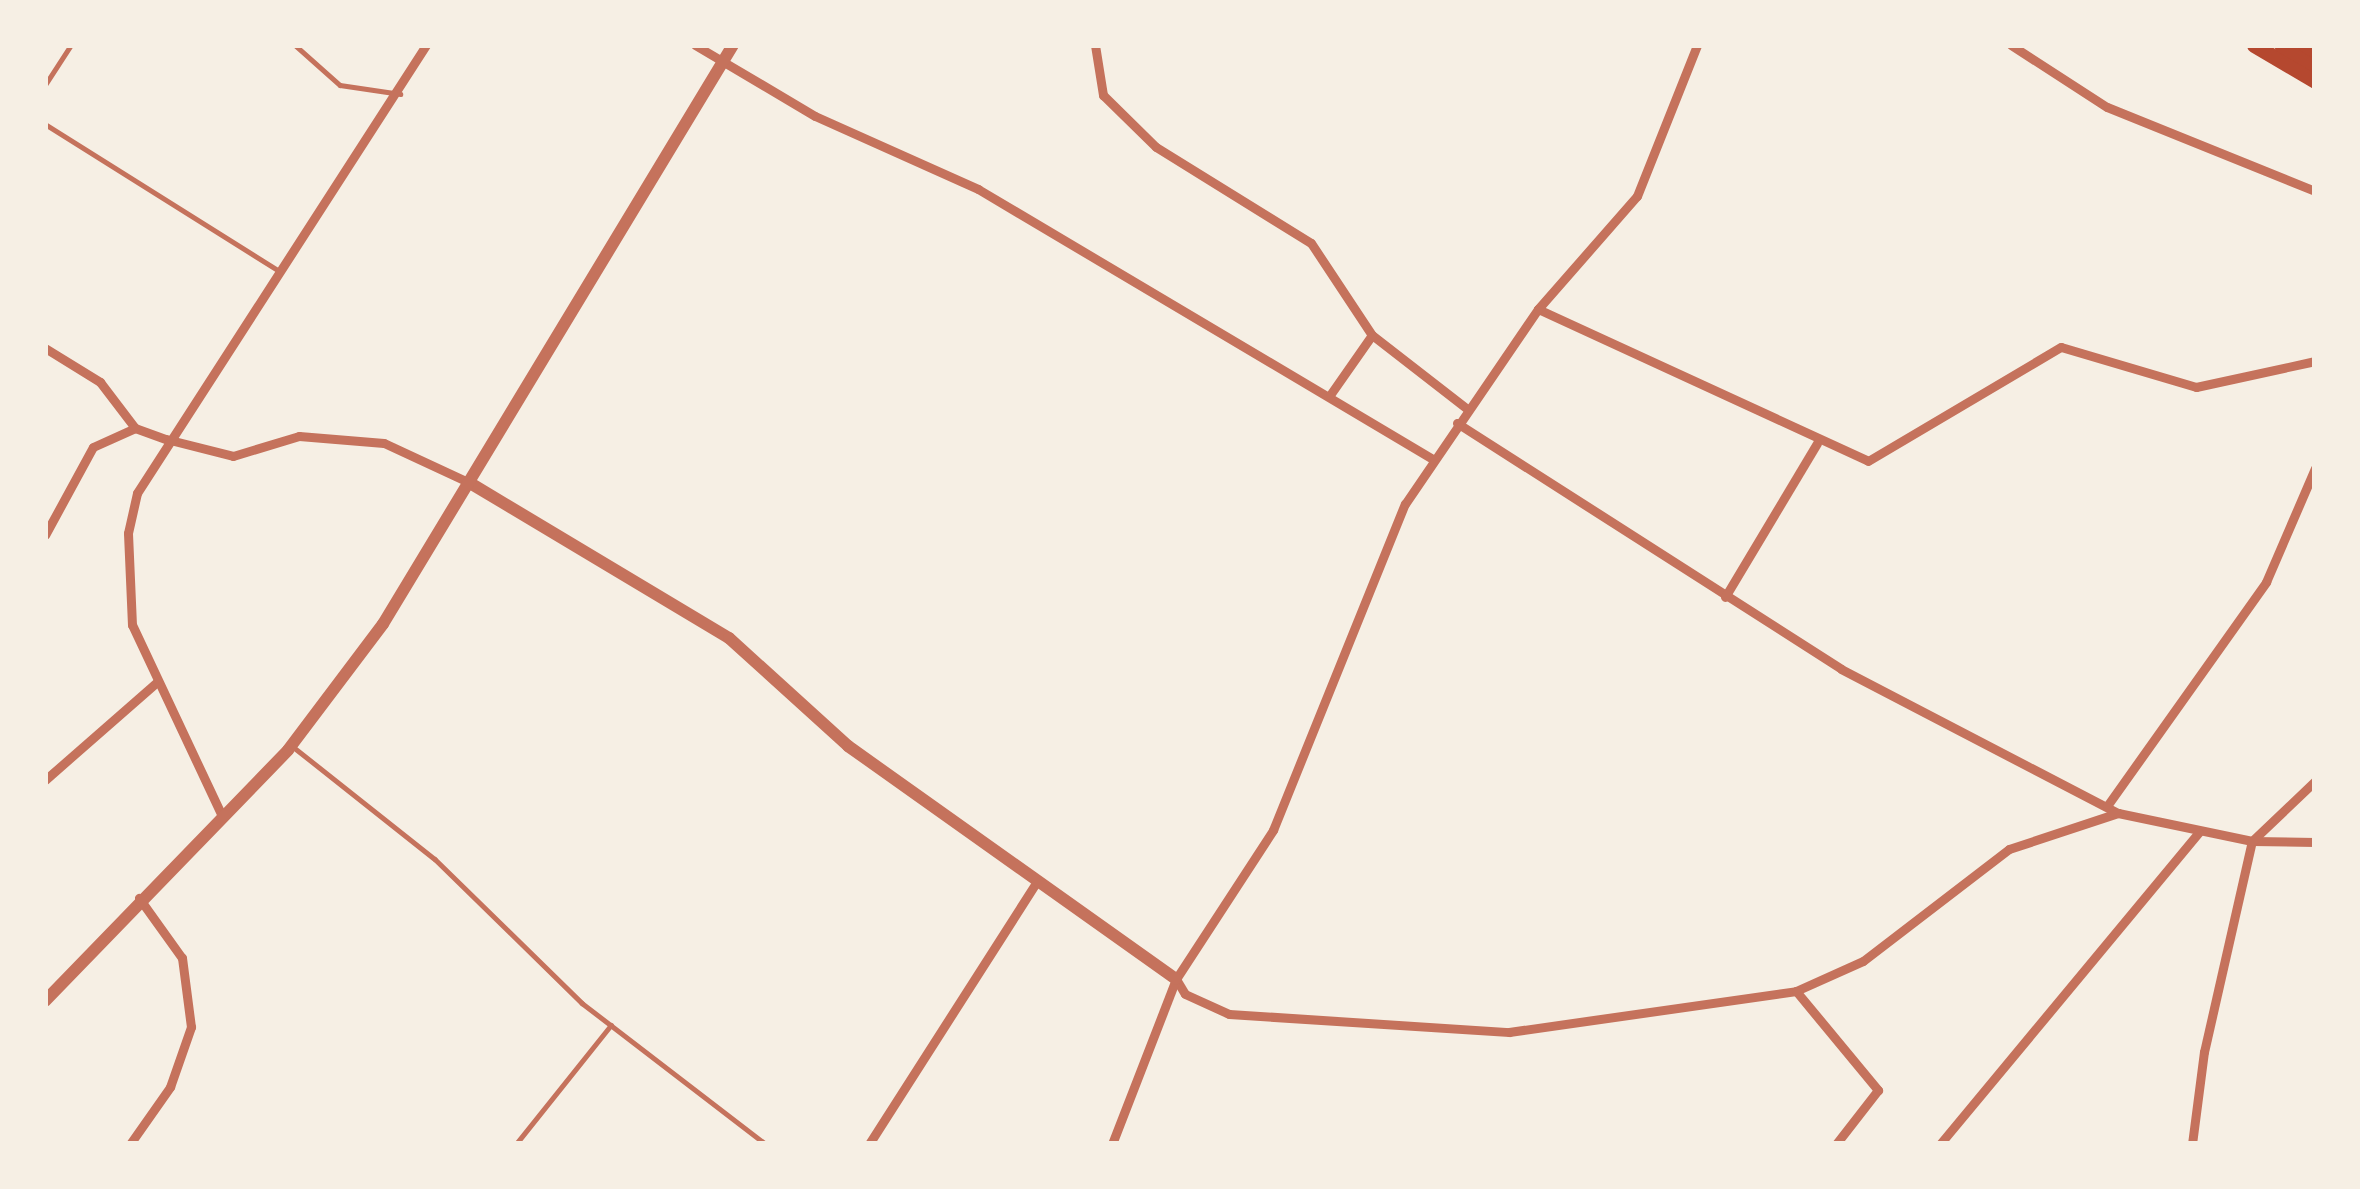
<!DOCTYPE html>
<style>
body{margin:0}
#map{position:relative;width:2360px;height:1189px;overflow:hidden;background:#f6efe4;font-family:Roboto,sans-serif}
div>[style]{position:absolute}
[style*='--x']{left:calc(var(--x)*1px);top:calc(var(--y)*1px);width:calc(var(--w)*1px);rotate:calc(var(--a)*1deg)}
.service>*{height:4.5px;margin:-2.25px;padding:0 2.25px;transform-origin:2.25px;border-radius:2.25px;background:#c5725c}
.minor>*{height:9px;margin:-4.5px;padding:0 4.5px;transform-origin:4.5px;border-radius:4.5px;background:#c5725c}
.tertiary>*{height:12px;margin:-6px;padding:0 6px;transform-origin:6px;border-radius:6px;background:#c5725c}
.trunk>*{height:15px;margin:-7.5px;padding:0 7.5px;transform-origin:7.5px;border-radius:7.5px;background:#b5482f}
.motorway>*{height:16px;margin:-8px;padding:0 8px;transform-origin:8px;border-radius:8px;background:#b5482f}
span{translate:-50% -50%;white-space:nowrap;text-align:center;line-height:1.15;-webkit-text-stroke:12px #f6efe4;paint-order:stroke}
.frame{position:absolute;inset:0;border:48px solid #f6efe4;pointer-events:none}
</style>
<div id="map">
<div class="service">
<i style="--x:295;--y:45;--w:60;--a:41.6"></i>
<i style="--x:340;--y:85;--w:61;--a:8.5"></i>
<i style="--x:45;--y:85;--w:48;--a:-57"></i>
<i style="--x:45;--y:124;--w:276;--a:32.1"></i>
<i style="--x:296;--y:749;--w:177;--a:38.4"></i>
<i style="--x:435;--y:859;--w:206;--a:44.4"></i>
<i style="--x:582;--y:1003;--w:232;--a:37.5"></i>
<i style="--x:516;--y:1144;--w:152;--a:-51.4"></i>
</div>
<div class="minor">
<i style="--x:695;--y:45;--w:139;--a:30.6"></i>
<i style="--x:815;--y:116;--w:179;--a:24.1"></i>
<i style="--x:978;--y:189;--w:527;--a:30.7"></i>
<i style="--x:1095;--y:45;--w:51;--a:80.9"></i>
<i style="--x:1103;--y:95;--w:74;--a:44.5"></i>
<i style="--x:1156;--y:147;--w:182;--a:31.8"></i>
<i style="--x:1311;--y:243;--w:110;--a:56.5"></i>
<i style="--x:1372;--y:335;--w:119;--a:37.8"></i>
<i style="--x:2011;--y:45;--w:114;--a:32.9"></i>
<i style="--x:2107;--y:107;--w:224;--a:22"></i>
<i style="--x:1538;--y:309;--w:363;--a:24.7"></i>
<i style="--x:1868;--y:461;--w:224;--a:-30.6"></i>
<i style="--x:2061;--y:347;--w:141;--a:16.5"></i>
<i style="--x:2196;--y:387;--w:122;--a:-12.3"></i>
<i style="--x:45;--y:348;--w:65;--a:31.7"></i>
<i style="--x:100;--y:382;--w:58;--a:52.7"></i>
<i style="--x:135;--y:428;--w:33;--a:20"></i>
<i style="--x:166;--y:439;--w:69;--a:14.2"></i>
<i style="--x:233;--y:456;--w:69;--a:-16.9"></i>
<i style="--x:299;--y:436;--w:85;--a:4.7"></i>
<i style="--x:384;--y:443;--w:95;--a:24.9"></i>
<i style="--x:1330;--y:395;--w:73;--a:-55"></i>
<i style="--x:1457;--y:423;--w:456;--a:32.6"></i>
<i style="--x:1841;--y:669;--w:312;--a:27.5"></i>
<i style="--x:2118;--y:813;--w:137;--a:11.8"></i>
<i style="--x:2252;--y:841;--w:63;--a:0.9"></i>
<i style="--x:45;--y:535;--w:100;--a:-61.4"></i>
<i style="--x:93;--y:447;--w:46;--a:-24.3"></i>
<i style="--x:1725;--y:597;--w:179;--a:-59.1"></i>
<i style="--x:45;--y:780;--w:149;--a:-41.2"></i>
<i style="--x:2107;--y:806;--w:275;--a:-54.6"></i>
<i style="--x:2266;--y:582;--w:124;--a:-66.7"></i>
<i style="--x:223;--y:818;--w:213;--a:-115.2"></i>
<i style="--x:132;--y:625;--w:92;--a:-92.5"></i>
<i style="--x:128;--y:533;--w:41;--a:-77.3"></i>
<i style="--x:137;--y:493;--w:533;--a:-57.17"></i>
<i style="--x:1176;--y:979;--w:17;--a:59"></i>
<i style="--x:1185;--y:994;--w:48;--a:24.4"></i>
<i style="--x:1229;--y:1014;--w:281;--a:3.7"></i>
<i style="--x:1509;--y:1032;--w:290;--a:-8.1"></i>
<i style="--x:1796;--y:991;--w:73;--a:-24.1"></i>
<i style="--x:1863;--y:961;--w:184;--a:-37.5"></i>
<i style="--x:2009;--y:849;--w:115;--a:-18.3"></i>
<i style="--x:1796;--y:991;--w:129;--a:50.4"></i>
<i style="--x:1878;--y:1090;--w:68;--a:127.9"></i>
<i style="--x:130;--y:1144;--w:70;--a:-54.9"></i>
<i style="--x:170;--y:1087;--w:64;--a:-70.7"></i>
<i style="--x:191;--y:1027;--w:70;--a:-97.4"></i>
<i style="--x:182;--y:958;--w:74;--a:-125.6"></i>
<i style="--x:869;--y:1144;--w:312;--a:-57.4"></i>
<i style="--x:1112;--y:1144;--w:177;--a:-68.8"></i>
<i style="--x:1176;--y:979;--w:178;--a:-56.9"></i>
<i style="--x:1273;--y:830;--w:352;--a:-68"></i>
<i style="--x:1405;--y:504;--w:236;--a:-55.7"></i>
<i style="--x:1538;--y:309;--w:150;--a:-48.8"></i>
<i style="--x:1637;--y:196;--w:162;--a:-68.3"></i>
<i style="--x:1940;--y:1144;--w:405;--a:-50.3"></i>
<i style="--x:2192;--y:1144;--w:93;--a:-82.6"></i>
<i style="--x:2204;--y:1052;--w:216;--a:-77.2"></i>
<i style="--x:2252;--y:841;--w:87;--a:-43.6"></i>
</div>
<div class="tertiary">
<i style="--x:470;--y:483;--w:302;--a:30.9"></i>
<i style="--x:729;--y:638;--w:161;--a:42.2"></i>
<i style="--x:848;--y:746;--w:402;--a:35.4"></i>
<i style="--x:45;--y:1001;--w:349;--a:-45.9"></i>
<i style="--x:288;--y:750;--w:158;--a:-53"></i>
<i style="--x:383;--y:624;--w:677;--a:-58.85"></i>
</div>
<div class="trunk">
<i style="--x:2254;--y:45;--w:71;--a:30.5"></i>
</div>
<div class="motorway">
<i style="--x:2282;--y:45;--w:38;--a:30"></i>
<i style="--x:2306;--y:45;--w:10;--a:29"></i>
</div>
<div class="frame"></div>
</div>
